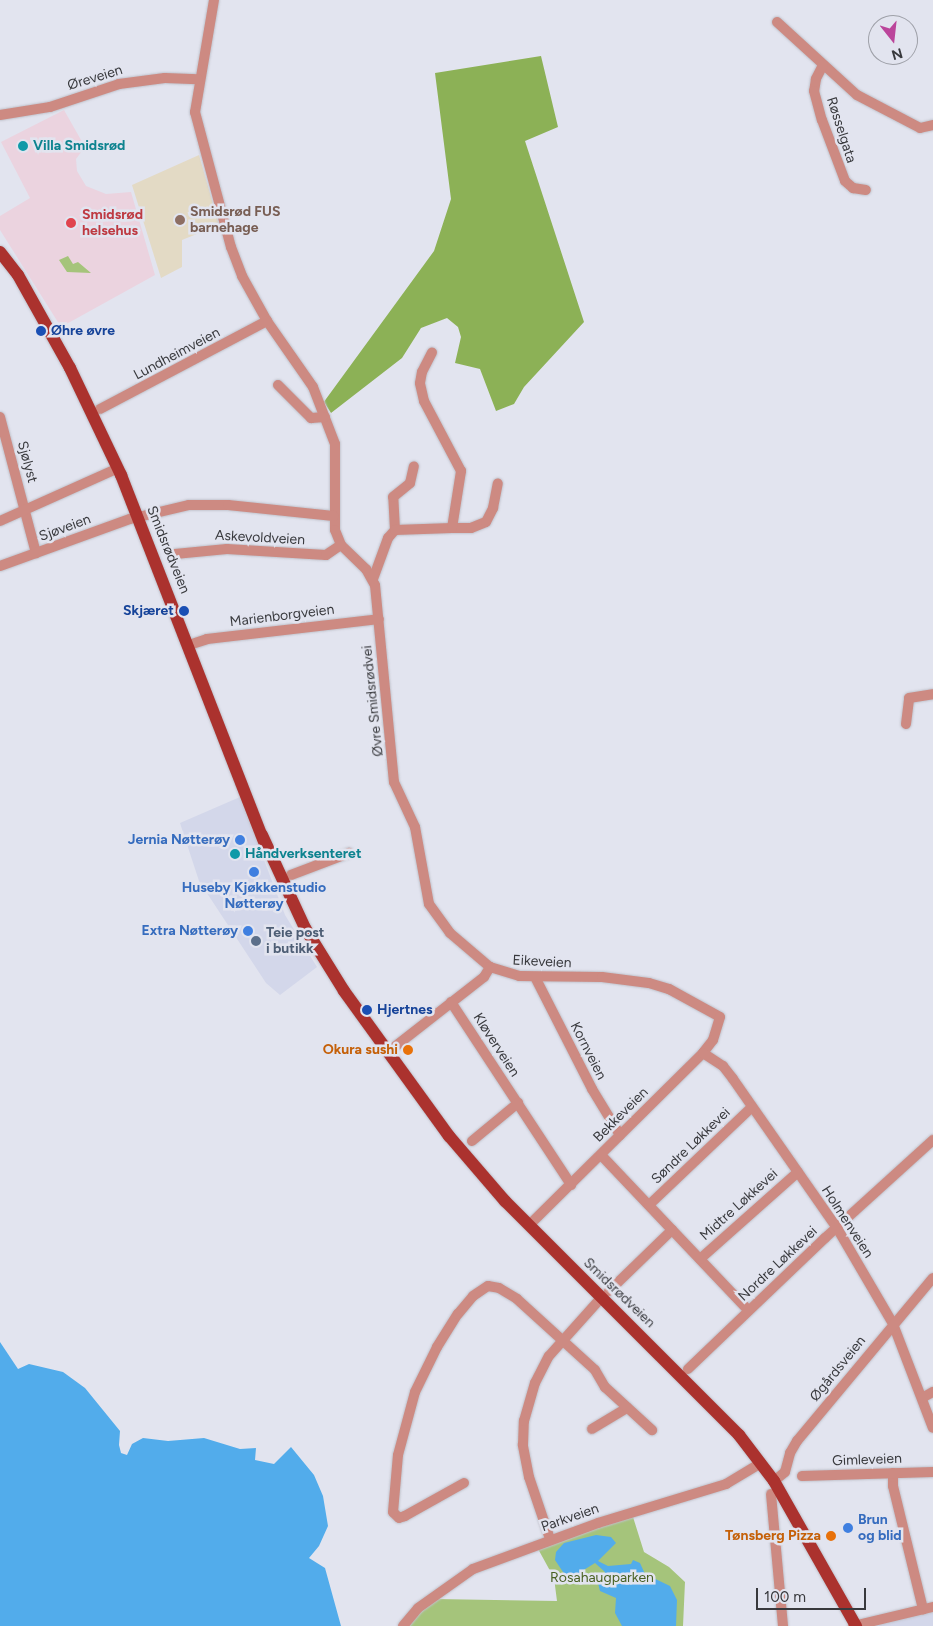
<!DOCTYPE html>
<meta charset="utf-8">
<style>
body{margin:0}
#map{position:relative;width:933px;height:1626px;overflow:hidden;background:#e2e4ef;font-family:Figtree,sans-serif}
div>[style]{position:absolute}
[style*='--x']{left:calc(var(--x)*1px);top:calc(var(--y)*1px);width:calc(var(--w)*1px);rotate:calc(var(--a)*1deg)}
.built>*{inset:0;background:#d3d7ea}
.education>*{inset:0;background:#e3dac5}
.medical>*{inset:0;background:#ebd3df}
.green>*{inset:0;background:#a5c47b}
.forest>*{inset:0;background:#8cb156}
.water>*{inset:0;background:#52aceb}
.roads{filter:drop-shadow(0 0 1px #c0c2cb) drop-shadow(0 0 1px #c0c2cb)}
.minor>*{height:10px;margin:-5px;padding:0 5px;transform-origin:5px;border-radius:5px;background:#cd8a82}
.major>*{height:12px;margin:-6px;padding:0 6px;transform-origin:6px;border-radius:6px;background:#ab322e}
.dots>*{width:14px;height:14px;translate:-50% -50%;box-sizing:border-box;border:2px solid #e2e4ef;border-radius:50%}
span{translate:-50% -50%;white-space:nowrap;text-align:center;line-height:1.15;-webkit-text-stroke:5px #e2e4ef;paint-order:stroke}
.street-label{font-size:14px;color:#38393d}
.culture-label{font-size:14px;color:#0d838f;font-weight:700}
.left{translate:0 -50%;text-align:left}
.education-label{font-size:14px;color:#785e54;font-weight:700}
.health-label{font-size:14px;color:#be3a42;font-weight:700}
.transit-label{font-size:14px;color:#164399;font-weight:700}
.right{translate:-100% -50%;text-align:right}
.shop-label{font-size:14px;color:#366cbe;font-weight:700}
.service-label{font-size:14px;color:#4e5e75;font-weight:700}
.food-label{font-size:14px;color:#c56008;font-weight:700}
.park-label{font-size:14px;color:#496123}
.north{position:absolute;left:868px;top:15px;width:50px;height:50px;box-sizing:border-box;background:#e2e4ef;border:1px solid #9ea0a8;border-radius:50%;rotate:164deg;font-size:14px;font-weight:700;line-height:20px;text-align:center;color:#38393d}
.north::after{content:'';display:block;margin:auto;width:18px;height:22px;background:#bb459b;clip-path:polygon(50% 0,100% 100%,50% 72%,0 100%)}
.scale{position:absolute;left:756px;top:1588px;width:110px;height:22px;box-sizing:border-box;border:2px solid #38393d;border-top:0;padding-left:6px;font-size:15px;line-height:18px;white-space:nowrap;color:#38393d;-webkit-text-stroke:4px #e2e4ef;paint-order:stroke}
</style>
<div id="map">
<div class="built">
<i style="clip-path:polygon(240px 797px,285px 915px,317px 967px,280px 995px,266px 983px,199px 881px,180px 823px)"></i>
<i style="clip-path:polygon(933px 1612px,933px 1626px,873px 1626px)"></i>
</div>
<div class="education">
<i style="clip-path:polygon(199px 155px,219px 225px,182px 240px,182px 267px,161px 278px,132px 185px)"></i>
</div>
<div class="medical">
<i style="clip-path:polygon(64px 110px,85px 147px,76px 159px,77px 171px,86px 186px,106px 194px,131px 192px,155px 275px,61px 327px,0 230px,0 216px,30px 198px,1px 142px)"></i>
</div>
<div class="green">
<i style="clip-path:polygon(68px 256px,73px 264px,78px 262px,91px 273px,67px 272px,59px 260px)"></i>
<i style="clip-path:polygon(633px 1517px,644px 1552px,669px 1567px,685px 1582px,683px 1626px,407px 1626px,435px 1599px,557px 1601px,554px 1578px,537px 1547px)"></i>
</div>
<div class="forest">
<i style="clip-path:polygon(541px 56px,558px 127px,525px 141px,584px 322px,524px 387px,514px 404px,496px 411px,480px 369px,455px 363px,461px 337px,458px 327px,447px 318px,421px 328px,402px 358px,331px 413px,324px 402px,326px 399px,434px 251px,451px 199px,435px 73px)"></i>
</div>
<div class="water">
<i style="clip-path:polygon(0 1342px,18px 1369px,29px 1364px,63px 1372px,85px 1388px,120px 1431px,119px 1445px,121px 1453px,127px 1455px,132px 1444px,143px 1438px,168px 1441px,204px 1438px,240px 1449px,256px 1448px,255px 1460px,274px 1464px,291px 1447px,314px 1475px,323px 1496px,328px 1526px,319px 1546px,309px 1558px,325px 1568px,341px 1626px,0 1626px)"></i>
<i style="clip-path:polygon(596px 1535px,611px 1537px,616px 1543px,598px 1561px,608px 1566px,631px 1564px,633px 1560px,640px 1563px,645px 1574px,670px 1586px,677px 1600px,676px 1626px,622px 1626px,615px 1613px,616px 1598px,600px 1591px,598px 1583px,605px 1572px,595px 1563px,582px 1571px,578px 1583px,567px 1578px,555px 1560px,556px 1552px,564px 1543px)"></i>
</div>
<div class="roads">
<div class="minor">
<i style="--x:214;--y:0;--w:114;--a:99.6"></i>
<i style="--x:195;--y:112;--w:140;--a:75.1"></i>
<i style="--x:231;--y:247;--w:31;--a:69"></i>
<i style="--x:242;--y:276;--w:51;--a:60.9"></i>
<i style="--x:267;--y:321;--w:80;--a:55.1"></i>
<i style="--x:313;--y:387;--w:61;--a:68.9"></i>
<i style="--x:335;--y:444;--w:86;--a:90"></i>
<i style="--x:335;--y:530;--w:16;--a:68"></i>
<i style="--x:341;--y:545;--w:35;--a:44"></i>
<i style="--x:366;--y:569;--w:18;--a:61"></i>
<i style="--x:375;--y:585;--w:198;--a:84.5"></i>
<i style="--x:394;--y:782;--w:50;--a:65"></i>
<i style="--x:415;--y:827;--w:78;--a:79.7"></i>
<i style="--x:429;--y:904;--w:36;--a:54"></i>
<i style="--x:450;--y:933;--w:52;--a:40.4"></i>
<i style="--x:777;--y:22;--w:108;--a:42.4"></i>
<i style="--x:857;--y:95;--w:71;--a:27.6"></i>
<i style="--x:920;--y:128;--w:13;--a:-13"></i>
<i style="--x:823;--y:65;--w:16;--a:117"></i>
<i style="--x:816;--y:79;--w:12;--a:99"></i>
<i style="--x:814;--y:91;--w:30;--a:75"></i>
<i style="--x:822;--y:120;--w:65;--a:69.3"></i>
<i style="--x:845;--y:181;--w:11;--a:41"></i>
<i style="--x:853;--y:188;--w:13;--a:9"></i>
<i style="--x:0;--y:115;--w:51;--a:-9.1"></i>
<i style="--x:50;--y:107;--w:73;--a:-18.4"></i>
<i style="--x:119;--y:84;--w:46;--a:-7.4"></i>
<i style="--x:165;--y:78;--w:33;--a:2"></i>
<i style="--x:278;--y:385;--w:47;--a:45"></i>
<i style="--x:311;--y:418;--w:14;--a:-4"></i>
<i style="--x:100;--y:409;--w:189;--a:-27.8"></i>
<i style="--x:0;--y:417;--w:141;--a:75.2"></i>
<i style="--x:0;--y:521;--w:123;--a:-24.1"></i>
<i style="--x:452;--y:528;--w:19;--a:0"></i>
<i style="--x:471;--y:528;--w:16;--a:-22"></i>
<i style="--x:486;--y:522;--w:16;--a:-63"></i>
<i style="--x:493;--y:508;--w:25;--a:-79"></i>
<i style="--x:395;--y:530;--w:33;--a:-93"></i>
<i style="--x:393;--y:497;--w:22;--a:-39"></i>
<i style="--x:410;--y:483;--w:17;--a:-77"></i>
<i style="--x:175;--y:554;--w:52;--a:-5.5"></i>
<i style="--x:227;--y:549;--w:99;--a:3.5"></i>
<i style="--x:326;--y:555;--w:18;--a:-34"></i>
<i style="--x:0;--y:566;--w:138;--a:-19.9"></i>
<i style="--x:130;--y:519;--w:61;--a:-13.3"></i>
<i style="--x:189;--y:505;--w:39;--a:0"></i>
<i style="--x:228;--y:505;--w:106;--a:6"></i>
<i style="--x:373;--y:579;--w:44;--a:-69.9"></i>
<i style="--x:388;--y:538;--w:11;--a:-49"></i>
<i style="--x:395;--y:530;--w:57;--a:-2"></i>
<i style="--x:452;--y:528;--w:58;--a:-81"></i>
<i style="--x:461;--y:471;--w:79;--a:-117.9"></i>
<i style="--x:424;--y:401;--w:18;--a:-103"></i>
<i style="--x:420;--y:383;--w:11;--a:-80"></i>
<i style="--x:422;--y:372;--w:22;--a:-63"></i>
<i style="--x:189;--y:645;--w:19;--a:-18"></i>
<i style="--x:207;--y:639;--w:173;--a:-6.6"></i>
<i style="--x:906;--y:724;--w:26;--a:-83"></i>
<i style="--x:909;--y:698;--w:24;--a:-9"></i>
<i style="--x:291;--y:875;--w:62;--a:-20.8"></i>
<i style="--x:535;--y:977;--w:126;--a:63"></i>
<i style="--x:592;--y:1089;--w:54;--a:58.7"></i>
<i style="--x:451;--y:1002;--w:219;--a:56.7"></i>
<i style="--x:388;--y:1052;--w:122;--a:-38"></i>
<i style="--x:484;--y:977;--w:12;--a:-59"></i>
<i style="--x:490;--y:967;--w:30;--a:17"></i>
<i style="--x:519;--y:976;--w:83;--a:0.7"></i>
<i style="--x:602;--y:977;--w:47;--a:7.3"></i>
<i style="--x:649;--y:983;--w:21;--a:17"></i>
<i style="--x:669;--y:989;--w:58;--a:28.8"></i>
<i style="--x:720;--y:1017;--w:24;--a:107"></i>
<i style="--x:713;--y:1040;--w:16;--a:128"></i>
<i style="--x:703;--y:1053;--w:245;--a:135.3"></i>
<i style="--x:703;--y:1053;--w:24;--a:33"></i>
<i style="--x:723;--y:1066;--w:16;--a:52"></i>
<i style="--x:733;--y:1079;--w:182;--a:55.1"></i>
<i style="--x:837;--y:1228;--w:111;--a:59.7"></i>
<i style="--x:893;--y:1324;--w:111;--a:69"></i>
<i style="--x:472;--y:1141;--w:60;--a:-39.6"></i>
<i style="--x:601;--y:1155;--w:214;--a:46.5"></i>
<i style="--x:649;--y:1205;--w:142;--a:-43.6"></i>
<i style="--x:700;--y:1259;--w:131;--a:-41.6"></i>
<i style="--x:609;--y:1291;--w:88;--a:-44.1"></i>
<i style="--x:688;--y:1369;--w:190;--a:-43.7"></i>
<i style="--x:825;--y:1238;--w:146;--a:-42.2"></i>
<i style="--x:922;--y:1398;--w:13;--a:-29"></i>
<i style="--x:592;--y:1429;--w:41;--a:-31"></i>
<i style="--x:893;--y:1473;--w:13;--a:90"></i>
<i style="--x:893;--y:1486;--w:127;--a:76.3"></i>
<i style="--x:802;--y:1476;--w:131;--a:-1.7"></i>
<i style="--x:774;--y:1481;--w:14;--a:-39"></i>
<i style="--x:785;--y:1472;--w:20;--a:-75"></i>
<i style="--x:790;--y:1453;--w:14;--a:-60"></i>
<i style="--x:797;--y:1441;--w:212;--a:-50.2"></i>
<i style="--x:464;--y:1483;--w:68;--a:150.8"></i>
<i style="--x:405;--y:1516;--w:6;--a:162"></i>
<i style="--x:399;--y:1518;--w:8;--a:-135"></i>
<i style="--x:393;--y:1512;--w:57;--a:-85"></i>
<i style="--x:398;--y:1455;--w:65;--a:-74.9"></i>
<i style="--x:415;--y:1392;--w:50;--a:-63.9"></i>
<i style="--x:437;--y:1347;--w:39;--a:-58"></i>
<i style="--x:458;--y:1314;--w:23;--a:-50"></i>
<i style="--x:473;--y:1296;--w:18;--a:-34"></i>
<i style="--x:488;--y:1286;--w:11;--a:10"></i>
<i style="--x:499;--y:1288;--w:21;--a:31"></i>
<i style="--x:517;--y:1299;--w:105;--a:42.3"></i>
<i style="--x:595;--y:1370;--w:20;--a:60"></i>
<i style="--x:605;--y:1387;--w:64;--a:42.5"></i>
<i style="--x:771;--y:1494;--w:133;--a:84.8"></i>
<i style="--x:550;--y:1539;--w:65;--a:-108.7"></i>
<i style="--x:529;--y:1477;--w:33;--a:-101"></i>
<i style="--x:523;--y:1445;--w:24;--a:-88"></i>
<i style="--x:524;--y:1421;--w:40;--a:-74"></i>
<i style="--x:535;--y:1383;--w:30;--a:-63"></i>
<i style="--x:549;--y:1356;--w:79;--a:-48.1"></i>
<i style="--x:403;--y:1626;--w:23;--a:-50"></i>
<i style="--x:418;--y:1608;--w:67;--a:-35.3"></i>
<i style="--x:473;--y:1569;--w:133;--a:-20.2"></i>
<i style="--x:598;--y:1523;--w:134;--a:-16.9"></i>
<i style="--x:726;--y:1484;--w:41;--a:-31"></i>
<i style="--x:853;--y:1626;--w:82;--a:-13.4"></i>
</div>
<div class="major">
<i style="--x:0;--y:252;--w:29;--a:52"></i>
<i style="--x:18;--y:275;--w:107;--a:60.8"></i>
<i style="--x:70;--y:368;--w:119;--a:64.5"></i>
<i style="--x:121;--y:475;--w:393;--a:68.7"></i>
<i style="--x:262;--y:835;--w:102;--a:65.2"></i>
<i style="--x:305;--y:928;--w:74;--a:58.2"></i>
<i style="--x:344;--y:991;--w:179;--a:54.1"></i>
<i style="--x:449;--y:1136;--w:86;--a:49.3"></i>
<i style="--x:505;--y:1201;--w:331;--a:45"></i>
<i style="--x:739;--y:1435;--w:58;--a:52.7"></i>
<i style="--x:774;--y:1481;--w:167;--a:60.5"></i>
</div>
</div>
<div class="dots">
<i style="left:23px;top:146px;background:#0f9aa8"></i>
<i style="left:180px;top:220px;background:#8d6e63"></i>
<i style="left:71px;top:223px;background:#e0444e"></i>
<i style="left:41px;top:331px;background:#1a4fb4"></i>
<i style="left:184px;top:611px;background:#1a4fb4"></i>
<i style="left:240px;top:840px;background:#3f7fe0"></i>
<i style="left:235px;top:854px;background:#0f9aa8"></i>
<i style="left:254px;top:872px;background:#3f7fe0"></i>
<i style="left:248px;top:931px;background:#3f7fe0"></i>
<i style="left:256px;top:941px;background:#5c6f8a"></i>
<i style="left:367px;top:1010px;background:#1a4fb4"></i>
<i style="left:408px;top:1050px;background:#e8710a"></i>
<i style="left:848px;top:1528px;background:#3f7fe0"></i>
<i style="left:831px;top:1536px;background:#e8710a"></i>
</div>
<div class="street-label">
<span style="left:95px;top:78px;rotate:-17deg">Øreveien</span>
<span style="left:841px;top:130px;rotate:72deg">Røsselgata</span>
<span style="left:177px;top:354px;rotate:-28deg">Lundheimveien</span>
<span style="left:27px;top:462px;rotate:75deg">Sjølyst</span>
<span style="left:65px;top:528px;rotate:-20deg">Sjøveien</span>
<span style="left:260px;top:538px;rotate:3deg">Askevoldveien</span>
<span style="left:168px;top:550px;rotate:68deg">Smidsrødveien</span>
<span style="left:282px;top:616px;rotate:-7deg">Marienborgveien</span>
<span style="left:373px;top:701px;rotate:-96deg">Øvre Smidsrødvei</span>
<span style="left:542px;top:962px;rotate:3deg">Eikeveien</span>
<span style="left:496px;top:1045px;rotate:57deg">Kløverveien</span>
<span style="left:588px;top:1051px;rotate:63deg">Kornveien</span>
<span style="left:621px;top:1115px;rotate:-45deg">Bekkeveien</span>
<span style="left:691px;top:1146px;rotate:-44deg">Søndre Løkkevei</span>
<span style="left:739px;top:1205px;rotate:-42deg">Midtre Løkkevei</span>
<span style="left:847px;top:1222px;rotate:57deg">Holmenveien</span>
<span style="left:778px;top:1264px;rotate:-43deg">Nordre Løkkevei</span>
<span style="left:619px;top:1293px;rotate:44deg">Smidsrødveien</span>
<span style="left:838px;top:1369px;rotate:-51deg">Øgårdsveien</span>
<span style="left:867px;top:1460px;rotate:-2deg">Gimleveien</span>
<span style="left:570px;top:1518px;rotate:-19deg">Parkveien</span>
</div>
<div class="culture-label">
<span class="left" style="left:33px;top:146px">Villa Smidsrød</span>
<span class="left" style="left:245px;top:854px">Håndverksenteret</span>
</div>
<div class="education-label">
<span class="left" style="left:190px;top:220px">Smidsrød FUS<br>barnehage</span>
</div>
<div class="health-label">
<span class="left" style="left:82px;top:223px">Smidsrød<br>helsehus</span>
</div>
<div class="transit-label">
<span class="left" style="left:51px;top:331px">Øhre øvre</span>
<span class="right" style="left:174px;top:611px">Skjæret</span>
<span class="left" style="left:377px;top:1010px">Hjertnes</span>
</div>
<div class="shop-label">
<span class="right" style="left:230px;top:840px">Jernia Nøtterøy</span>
<span style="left:254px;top:896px">Huseby Kjøkkenstudio<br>Nøtterøy</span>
<span class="right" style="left:238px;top:931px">Extra Nøtterøy</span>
<span class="left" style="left:858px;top:1528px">Brun<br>og blid</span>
</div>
<div class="service-label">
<span class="left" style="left:266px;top:941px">Teie post<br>i butikk</span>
</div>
<div class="food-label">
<span class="right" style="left:398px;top:1050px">Okura sushi</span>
<span class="right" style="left:821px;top:1536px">Tønsberg Pizza</span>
</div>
<div class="park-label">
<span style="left:602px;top:1578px">Rosahaugparken</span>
</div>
<div class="north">N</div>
<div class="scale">100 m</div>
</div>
